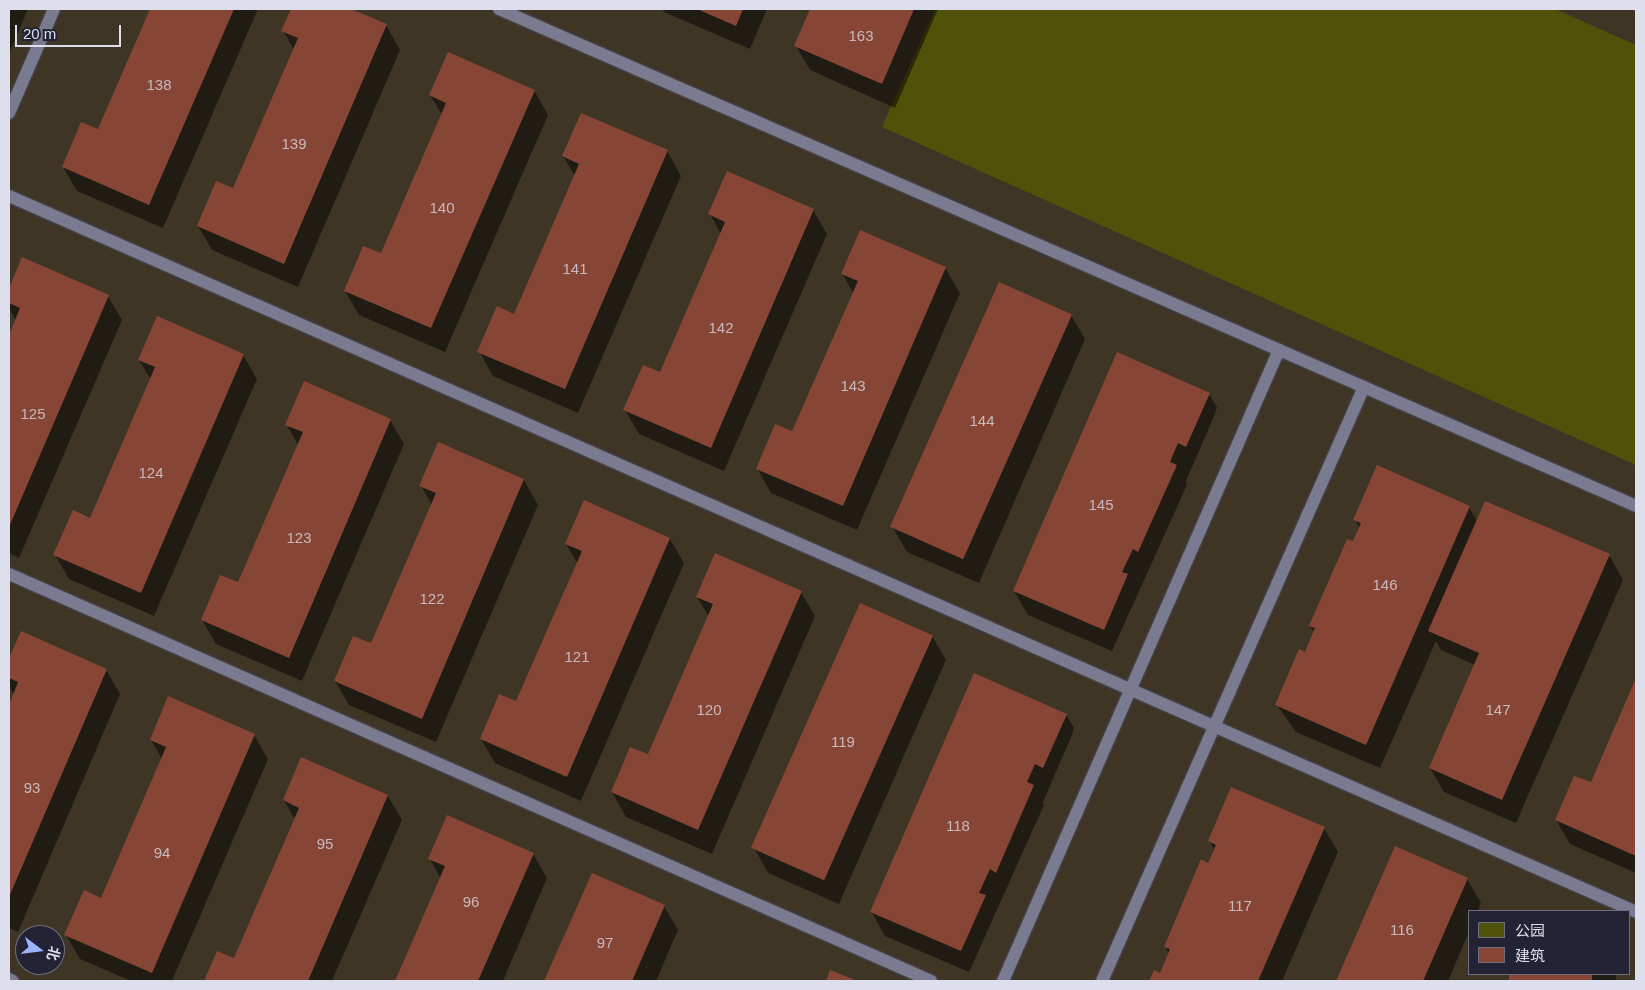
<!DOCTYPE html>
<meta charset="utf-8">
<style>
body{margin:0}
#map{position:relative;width:1645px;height:990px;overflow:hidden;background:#2d2d40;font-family:Helvetica,"Noto Sans SC",sans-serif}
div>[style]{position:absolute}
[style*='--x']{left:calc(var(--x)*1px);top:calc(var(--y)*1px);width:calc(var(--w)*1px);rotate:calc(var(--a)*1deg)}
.industrial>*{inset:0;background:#3f3525}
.green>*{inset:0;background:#50520a}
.shadow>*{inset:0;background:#0007;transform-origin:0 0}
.building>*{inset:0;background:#874635;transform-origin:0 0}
.roads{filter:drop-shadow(0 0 1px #494a59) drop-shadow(0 0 1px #494a59)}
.lane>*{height:12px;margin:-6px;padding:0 6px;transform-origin:6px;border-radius:6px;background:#7a7a91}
span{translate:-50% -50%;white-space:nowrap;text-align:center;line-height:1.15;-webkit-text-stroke:4.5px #232335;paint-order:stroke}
.number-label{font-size:15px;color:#c8b9be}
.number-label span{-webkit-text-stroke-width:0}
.frame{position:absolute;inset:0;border:10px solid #dedfec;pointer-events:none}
.legend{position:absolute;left:1468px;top:910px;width:162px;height:65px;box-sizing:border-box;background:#232335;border:1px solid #6e6e7e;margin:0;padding:6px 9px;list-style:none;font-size:15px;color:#dedfec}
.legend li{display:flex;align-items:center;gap:10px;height:25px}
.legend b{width:25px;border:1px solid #6e6e7e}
.north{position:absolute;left:15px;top:925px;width:50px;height:50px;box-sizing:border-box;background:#232335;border:1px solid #6e6e7e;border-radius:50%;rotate:105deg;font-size:14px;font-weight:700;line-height:20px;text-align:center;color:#dedfec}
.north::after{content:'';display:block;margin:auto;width:18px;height:22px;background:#9db4fd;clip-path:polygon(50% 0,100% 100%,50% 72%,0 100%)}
.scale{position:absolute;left:15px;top:25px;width:106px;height:22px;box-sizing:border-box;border:2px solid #dedfec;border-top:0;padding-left:6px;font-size:15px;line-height:18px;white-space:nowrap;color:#dedfec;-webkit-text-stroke:4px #232335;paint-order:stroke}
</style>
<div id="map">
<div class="industrial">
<i style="clip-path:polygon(evenodd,9px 9px,1636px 9px,1636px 981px,9px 981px,9px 9px,1469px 911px,1629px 911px,1629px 974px,1469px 974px,1469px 911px,9px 9px,25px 935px,55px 935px,55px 965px,25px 965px,25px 935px)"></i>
</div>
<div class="green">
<i style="clip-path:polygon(935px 9px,1555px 9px,1636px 45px,1636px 465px,882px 127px)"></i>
</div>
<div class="shadow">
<i style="clip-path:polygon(9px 9px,28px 9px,9px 54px)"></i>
<i style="clip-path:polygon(151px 9px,258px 9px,163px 228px,77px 191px,63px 167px,99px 131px)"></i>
<i style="clip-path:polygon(292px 9px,348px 9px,386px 25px,400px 50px,298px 287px,212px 250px,198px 226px,234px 190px,294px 50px,283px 30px)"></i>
<i style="clip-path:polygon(662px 9px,767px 9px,750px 49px,664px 12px)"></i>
<i style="clip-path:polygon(812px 9px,938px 9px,895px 108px,810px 70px,796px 46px)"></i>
<i style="clip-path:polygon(534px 90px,548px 115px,445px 352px,359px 315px,345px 291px,382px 255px,442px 115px,430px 95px)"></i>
<i style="clip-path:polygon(667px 151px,681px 176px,578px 413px,493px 376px,479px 351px,515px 316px,575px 176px,563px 156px)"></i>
<i style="clip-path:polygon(813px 210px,827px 234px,724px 471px,639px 434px,625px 410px,660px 374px,721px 234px,710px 214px)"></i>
<i style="clip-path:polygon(860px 231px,945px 268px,960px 293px,857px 530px,771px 493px,757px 468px,793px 433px,853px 293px,842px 273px)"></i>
<i style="clip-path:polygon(23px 259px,108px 296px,122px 320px,19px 558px,9px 553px,9px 338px,16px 321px,9px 308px,9px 291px)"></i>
<i style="clip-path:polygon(1071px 315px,1085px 339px,979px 583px,907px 552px,893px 528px)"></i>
<i style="clip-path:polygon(243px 355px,257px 379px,154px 616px,69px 579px,55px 555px,91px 519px,151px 380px,139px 360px)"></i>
<i style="clip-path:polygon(1209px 394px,1217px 407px,1215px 414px,1186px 481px,1187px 485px,1112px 651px,1028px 615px,1014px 591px)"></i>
<i style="clip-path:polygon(390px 420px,404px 444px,302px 681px,216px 644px,202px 620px,238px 584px,298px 445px,287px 425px)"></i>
<i style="clip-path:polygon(438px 444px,524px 480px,538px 505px,436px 742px,349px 705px,335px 681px,371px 645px,432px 505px,421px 486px)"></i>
<i style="clip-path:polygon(1469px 507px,1477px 521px,1609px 555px,1623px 580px,1516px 823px,1444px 792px,1430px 768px,1475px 665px,1441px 650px,1436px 641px,1380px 768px,1296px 732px,1277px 705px,1306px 655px,1315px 634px,1310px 626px,1360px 529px,1355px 520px)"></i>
<i style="clip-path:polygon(670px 539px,684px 563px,581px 801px,495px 763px,481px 739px,517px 703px,578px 564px,566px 544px)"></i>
<i style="clip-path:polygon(801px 592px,815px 616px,712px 854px,626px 817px,612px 792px,649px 756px,709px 617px,697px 597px)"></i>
<i style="clip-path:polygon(21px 633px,106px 670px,120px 694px,18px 932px,9px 928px,9px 708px,14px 695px,9px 685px,9px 661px)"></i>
<i style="clip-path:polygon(932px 636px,946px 660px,839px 904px,768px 873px,754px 848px)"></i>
<i style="clip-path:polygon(1636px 681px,1636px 873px,1570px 844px,1556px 820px,1592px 784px)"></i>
<i style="clip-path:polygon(1066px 714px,1074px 728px,1072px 735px,1043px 802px,1044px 805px,969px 972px,885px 936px,871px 911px)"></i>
<i style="clip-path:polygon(254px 735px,268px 759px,172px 981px,131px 981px,80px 959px,66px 935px,102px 899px,162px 759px,151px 740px)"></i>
<i style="clip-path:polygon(388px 796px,402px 820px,332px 981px,205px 981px,217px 952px,235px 960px,295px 820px,284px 800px)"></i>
<i style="clip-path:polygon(1324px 828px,1338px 852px,1282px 981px,1150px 981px,1154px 972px,1161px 975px,1170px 955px,1165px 947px,1215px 850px,1209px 841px)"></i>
<i style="clip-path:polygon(1396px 848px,1467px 879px,1481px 903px,1478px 911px,1469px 911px,1469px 932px,1448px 981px,1338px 981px)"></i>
<i style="clip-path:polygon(533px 854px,547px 878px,503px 981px,397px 981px,441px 879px,430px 859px)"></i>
<i style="clip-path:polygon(592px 875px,664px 906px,678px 930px,656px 981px,546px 981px)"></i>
<i style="left:1510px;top:974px;width:106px;height:8px"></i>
</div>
<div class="building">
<i style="clip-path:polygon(150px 9px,234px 9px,149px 205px,62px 167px,81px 122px,98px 129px)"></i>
<i style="clip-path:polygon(291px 9px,351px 9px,387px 24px,284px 264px,197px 226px,216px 181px,233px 188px,298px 38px,281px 31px)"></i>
<i style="clip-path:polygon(697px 9px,743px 9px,736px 26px)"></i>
<i style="clip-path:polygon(810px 9px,914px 9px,882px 84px,794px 46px)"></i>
<i style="clip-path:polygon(448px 52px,535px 90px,431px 328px,344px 291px,363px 246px,381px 253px,446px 103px,429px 95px)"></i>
<i style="clip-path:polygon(581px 113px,668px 150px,565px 389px,477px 352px,497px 306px,514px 314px,579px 164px,562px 156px)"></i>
<i style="clip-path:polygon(727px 171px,814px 209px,711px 448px,623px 410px,643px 365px,660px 372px,725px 222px,708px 214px)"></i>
<i style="clip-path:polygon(860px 230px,946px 267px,843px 506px,756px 469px,775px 424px,792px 431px,858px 281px,841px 274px)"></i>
<i style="clip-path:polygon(22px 257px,109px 295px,9px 527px,9px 335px,20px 308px,9px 303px,9px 288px)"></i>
<i style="left:999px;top:282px;width:80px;height:268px;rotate:24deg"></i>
<i style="clip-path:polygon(157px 316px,244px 354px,141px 593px,53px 555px,73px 510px,90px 518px,155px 367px,138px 360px)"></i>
<i style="clip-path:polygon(1117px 352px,1210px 393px,1186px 447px,1178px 443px,1170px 462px,1177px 465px,1138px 552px,1133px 549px,1122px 572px,1128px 574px,1104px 630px,1013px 591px)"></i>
<i style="clip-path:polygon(304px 381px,391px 419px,289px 658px,201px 620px,220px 575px,238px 582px,303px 432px,285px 425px)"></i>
<i style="clip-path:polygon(438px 442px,524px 479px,422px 719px,334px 681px,353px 636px,371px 643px,436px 493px,419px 486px)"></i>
<i style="clip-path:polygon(1377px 465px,1470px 506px,1366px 745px,1275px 705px,1299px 649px,1305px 652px,1315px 628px,1309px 626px,1347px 539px,1353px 541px,1361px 523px,1353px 520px)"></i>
<i style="clip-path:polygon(584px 500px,670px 538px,567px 777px,480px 739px,499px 694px,516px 701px,582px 551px,565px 544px)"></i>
<i style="clip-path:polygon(1485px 501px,1610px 554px,1502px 800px,1429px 768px,1479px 653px,1428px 631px)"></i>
<i style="clip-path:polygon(715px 553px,802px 591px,698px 830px,611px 792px,630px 747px,648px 754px,713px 604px,696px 597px)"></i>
<i style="left:860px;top:603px;width:80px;height:268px;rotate:24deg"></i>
<i style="clip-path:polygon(21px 631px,107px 669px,9px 897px,9px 705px,18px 682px,9px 678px,9px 658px)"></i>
<i style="clip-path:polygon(974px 673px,1067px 714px,1043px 768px,1035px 764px,1027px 782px,1034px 785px,996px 873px,990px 869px,979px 893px,986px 895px,961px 951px,870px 912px)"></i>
<i style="clip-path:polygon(1636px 678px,1636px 856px,1555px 820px,1574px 776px,1591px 782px)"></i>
<i style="clip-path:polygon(168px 696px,255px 734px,152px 973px,64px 935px,84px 890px,101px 898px,166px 747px,150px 740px)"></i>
<i style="clip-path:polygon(301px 757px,388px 795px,308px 981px,204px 981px,217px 951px,234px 958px,299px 808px,283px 800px)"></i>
<i style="clip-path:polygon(1231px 787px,1325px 827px,1258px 981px,1149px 981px,1154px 970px,1160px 973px,1170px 949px,1164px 947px,1201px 859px,1208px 863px,1216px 845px,1208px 841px)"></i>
<i style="clip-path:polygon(447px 815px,534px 853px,478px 981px,395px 981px,445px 866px,428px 859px)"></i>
<i style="clip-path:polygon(1395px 846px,1468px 878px,1423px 981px,1336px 981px)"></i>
<i style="clip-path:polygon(592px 873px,665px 905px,632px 981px,544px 981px)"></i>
<i style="clip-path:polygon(830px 970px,857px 981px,826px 981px)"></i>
<i style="left:1509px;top:974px;width:83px;height:8px"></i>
</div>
<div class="roads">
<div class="lane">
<i style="--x:499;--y:9;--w:1241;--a:23.61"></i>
<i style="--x:9;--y:113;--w:113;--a:-66.6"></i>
<i style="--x:9;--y:196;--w:1778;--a:23.75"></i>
<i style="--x:9;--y:574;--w:1008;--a:23.82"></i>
<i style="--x:9;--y:979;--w:4;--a:27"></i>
<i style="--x:1003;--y:981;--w:689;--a:-66.38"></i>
<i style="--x:1102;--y:981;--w:649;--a:-66.2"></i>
</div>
</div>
<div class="number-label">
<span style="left:861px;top:36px">163</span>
<span style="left:159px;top:85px">138</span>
<span style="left:294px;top:144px">139</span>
<span style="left:442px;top:208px">140</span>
<span style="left:575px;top:269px">141</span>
<span style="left:721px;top:328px">142</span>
<span style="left:853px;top:386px">143</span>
<span style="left:33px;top:414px">125</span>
<span style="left:982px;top:421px">144</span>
<span style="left:151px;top:473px">124</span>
<span style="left:1101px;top:505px">145</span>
<span style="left:299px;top:538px">123</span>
<span style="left:1385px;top:585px">146</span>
<span style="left:432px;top:599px">122</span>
<span style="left:577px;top:657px">121</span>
<span style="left:709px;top:710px">120</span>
<span style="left:1498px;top:710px">147</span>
<span style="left:843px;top:742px">119</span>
<span style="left:32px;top:788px">93</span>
<span style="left:958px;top:826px">118</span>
<span style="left:325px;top:844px">95</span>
<span style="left:162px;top:853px">94</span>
<span style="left:471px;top:902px">96</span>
<span style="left:1240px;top:906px">117</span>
<span style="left:1402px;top:930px">116</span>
<span style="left:605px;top:943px">97</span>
</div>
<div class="frame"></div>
<ul class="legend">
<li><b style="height:14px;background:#50520a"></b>公园</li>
<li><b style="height:14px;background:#874635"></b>建筑</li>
</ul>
<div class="north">北</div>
<div class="scale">20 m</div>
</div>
